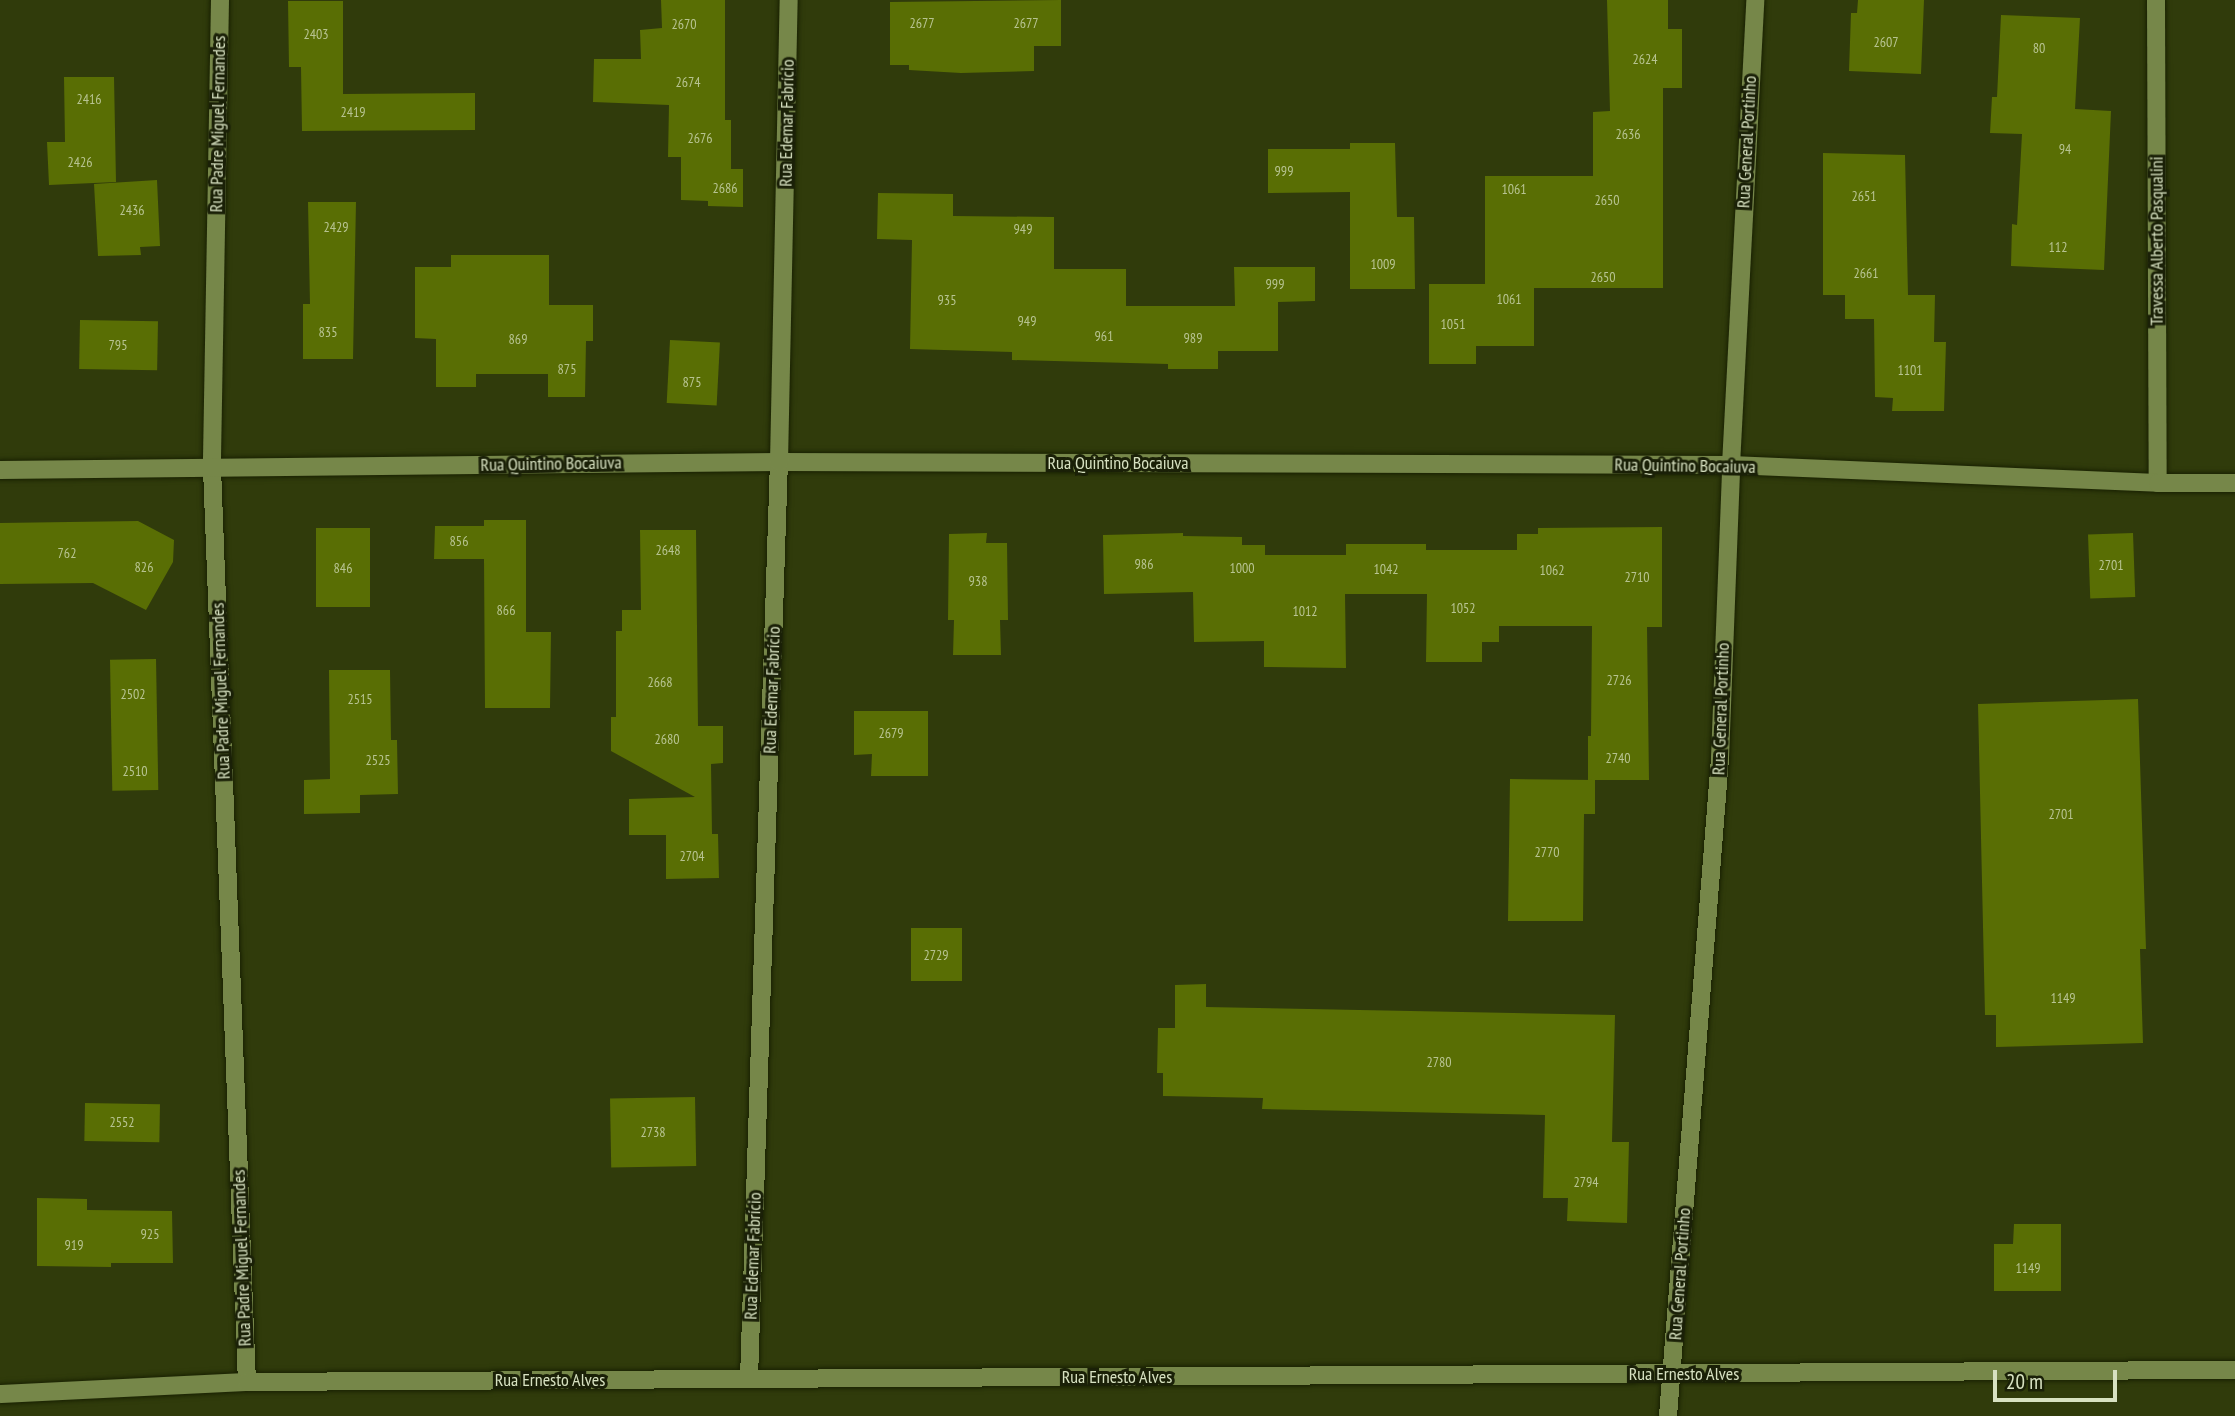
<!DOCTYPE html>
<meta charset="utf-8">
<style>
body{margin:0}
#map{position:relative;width:2235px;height:1416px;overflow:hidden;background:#303b0b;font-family:"PT Sans Narrow",sans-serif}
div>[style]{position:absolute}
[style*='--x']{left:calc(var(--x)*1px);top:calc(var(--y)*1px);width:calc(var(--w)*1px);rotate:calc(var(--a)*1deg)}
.building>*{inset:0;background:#596e04;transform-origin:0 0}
.roads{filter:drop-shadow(0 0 2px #192102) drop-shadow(0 0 2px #192102)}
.minor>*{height:18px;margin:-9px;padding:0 9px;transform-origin:9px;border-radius:9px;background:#768749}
span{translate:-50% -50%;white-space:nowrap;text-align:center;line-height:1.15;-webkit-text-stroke:6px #1a2007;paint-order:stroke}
.number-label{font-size:14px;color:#b8c492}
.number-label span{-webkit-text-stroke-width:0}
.street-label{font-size:18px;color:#d7e1c1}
.scale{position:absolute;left:1993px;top:1370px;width:124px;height:32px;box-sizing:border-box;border:4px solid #d7e1c1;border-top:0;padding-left:9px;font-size:21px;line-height:24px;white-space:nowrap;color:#d7e1c1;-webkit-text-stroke:5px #1a2007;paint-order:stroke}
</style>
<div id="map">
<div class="building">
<i style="clip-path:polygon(661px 0,725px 0,725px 120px,731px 120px,731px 169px,743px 169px,743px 207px,708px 206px,708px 201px,681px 200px,681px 157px,668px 157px,669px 105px,593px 102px,594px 59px,641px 59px,640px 30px,662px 28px)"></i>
<i style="clip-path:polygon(1061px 0,1061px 46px,1034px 46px,1034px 71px,961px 73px,909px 70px,909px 65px,890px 65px,890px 2px)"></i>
<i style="clip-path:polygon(1607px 0,1668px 0,1668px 29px,1682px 29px,1682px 88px,1663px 88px,1663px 288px,1534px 288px,1534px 346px,1476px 346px,1476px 364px,1429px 364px,1429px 284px,1485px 284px,1485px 176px,1593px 176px,1593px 112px,1610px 111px)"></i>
<i style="clip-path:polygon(1858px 0,1924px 0,1921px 74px,1849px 71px,1851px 13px,1857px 13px)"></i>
<i style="clip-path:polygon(288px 1px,343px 1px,343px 94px,475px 93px,475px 130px,302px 131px,301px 67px,289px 67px)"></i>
<i style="clip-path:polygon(2001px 15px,2080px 18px,2075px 109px,2111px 111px,2104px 270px,2011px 266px,2012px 224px,2017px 225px,2022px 134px,1990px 133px,1992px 97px,1997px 97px)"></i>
<i style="clip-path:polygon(64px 77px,114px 77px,116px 182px,49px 185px,47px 142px,65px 142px)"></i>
<i style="clip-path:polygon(1350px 143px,1395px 143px,1397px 217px,1414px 217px,1415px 289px,1350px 289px,1350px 192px,1268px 193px,1268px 149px,1350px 149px)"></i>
<i style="clip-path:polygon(1823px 153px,1905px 155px,1908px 295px,1935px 295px,1934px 342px,1946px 342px,1944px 411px,1892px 411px,1893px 398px,1875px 397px,1874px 319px,1845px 319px,1845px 295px,1823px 295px)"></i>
<i style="clip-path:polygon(157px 180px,160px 246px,140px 247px,141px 255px,98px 256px,94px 184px)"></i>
<i style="clip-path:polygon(878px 193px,953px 194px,953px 216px,1054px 217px,1054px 269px,1126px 269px,1126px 306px,1235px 306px,1234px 267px,1315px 267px,1315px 301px,1278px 302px,1278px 351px,1218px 351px,1218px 369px,1168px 369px,1168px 364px,1012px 360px,1012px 352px,910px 349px,912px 240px,877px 239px)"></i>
<i style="clip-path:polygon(308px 202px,356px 202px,353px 359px,303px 359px,303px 304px,310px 304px)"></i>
<i style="clip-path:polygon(451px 255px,549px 255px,549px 305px,593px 305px,593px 341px,586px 341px,585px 397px,548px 397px,548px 374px,476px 374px,476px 387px,436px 387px,436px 339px,415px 338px,415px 267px,451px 267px)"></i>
<i style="left:80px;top:320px;width:78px;height:49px;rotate:1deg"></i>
<i style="left:670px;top:340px;width:50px;height:63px;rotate:3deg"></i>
<i style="clip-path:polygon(484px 520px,526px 520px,526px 632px,551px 632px,550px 708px,485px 708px,484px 559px,434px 559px,435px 526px,484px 526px)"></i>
<i style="clip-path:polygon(138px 521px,174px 540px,173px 562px,146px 610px,93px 583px,0 584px,0 523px)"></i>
<i style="clip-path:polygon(1662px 527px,1662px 627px,1647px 627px,1649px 780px,1588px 780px,1588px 736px,1591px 736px,1592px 626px,1499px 626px,1499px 642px,1482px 642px,1482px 662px,1426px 662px,1427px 594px,1345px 594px,1346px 668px,1264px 667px,1264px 641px,1194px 642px,1193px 592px,1104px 594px,1103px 535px,1183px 533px,1183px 536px,1242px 537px,1242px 545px,1265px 545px,1265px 555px,1346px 555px,1346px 544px,1426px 544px,1426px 550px,1517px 550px,1517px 534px,1538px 534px,1538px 528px)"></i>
<i style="left:316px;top:528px;width:54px;height:79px"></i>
<i style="clip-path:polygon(640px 530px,696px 530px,698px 726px,723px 726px,723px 763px,711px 764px,712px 834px,718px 834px,719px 878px,666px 879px,666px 835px,629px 835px,629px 799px,695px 797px,611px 751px,611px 717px,616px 717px,616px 631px,622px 631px,622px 610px,641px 610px)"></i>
<i style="clip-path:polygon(987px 533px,986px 543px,1007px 543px,1008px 620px,1000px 620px,1001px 655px,953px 655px,954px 620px,948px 620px,949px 534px)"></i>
<i style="left:2133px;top:533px;width:64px;height:45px;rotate:88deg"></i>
<i style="left:156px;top:659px;width:131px;height:46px;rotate:89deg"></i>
<i style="clip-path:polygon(329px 670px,390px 670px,391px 740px,397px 740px,398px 794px,360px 795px,360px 813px,304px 814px,304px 780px,330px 779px)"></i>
<i style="clip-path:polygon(2138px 699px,2146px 949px,2140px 949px,2143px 1043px,1996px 1047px,1996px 1015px,1985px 1015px,1978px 704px)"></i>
<i style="clip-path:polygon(854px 711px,928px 711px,928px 776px,871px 776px,872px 754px,854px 755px)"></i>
<i style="clip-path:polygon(1510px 779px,1595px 780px,1595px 814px,1584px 814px,1583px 921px,1508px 921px)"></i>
<i style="left:962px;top:928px;width:53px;height:51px;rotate:90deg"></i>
<i style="clip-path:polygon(1206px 984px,1206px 1007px,1615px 1015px,1612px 1142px,1629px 1142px,1627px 1223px,1567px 1221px,1568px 1198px,1543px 1198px,1545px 1115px,1262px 1109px,1263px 1098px,1163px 1096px,1163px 1073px,1157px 1073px,1158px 1028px,1175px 1028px,1175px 985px)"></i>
<i style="left:695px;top:1097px;width:69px;height:85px;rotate:89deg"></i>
<i style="left:85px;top:1103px;width:75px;height:38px;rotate:1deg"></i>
<i style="clip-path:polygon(37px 1198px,87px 1199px,87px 1210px,172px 1211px,173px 1263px,111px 1263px,111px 1267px,37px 1266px)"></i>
<i style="clip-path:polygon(2014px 1224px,2061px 1224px,2061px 1291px,1994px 1291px,1994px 1244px,2013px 1244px)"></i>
</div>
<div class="roads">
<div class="minor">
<i style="--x:220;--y:0;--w:468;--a:91"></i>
<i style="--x:212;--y:468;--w:915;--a:87.81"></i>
<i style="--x:2156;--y:0;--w:483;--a:89.8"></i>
<i style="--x:0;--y:470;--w:779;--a:-0.59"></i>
<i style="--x:779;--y:462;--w:952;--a:0.18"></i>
<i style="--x:1731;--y:465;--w:427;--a:2.4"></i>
<i style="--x:2158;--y:483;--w:77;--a:0"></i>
<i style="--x:749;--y:1379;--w:917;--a:-88.13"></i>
<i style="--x:779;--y:462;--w:462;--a:-88.8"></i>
<i style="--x:0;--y:1394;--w:247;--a:-2.8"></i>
<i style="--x:247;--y:1382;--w:1988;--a:-0.35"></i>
<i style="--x:1668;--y:1416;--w:660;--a:-85.48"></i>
<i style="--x:1720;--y:758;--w:293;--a:-87.8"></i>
<i style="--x:1731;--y:465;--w:466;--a:-87"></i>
</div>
</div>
<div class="number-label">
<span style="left:922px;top:23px">2677</span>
<span style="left:1026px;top:23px">2677</span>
<span style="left:684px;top:24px">2670</span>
<span style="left:316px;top:34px">2403</span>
<span style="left:1886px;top:42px">2607</span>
<span style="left:2039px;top:48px">80</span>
<span style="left:1645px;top:59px">2624</span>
<span style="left:688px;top:82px">2674</span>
<span style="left:89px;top:99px">2416</span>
<span style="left:353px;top:112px">2419</span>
<span style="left:1628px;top:134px">2636</span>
<span style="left:700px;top:138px">2676</span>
<span style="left:2065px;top:149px">94</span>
<span style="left:80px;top:162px">2426</span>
<span style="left:1284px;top:171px">999</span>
<span style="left:725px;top:188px">2686</span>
<span style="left:1514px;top:189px">1061</span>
<span style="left:1864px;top:196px">2651</span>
<span style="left:1607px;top:200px">2650</span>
<span style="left:132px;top:210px">2436</span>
<span style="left:336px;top:227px">2429</span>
<span style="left:1023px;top:229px">949</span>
<span style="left:2058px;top:247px">112</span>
<span style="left:1383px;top:264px">1009</span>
<span style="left:1866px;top:273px">2661</span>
<span style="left:1603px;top:277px">2650</span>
<span style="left:1275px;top:284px">999</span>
<span style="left:1509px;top:299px">1061</span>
<span style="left:947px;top:300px">935</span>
<span style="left:1027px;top:321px">949</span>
<span style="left:1453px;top:324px">1051</span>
<span style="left:328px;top:332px">835</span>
<span style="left:1104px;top:336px">961</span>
<span style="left:1193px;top:338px">989</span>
<span style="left:518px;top:339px">869</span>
<span style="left:118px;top:345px">795</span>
<span style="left:567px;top:369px">875</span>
<span style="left:1910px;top:370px">1101</span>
<span style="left:692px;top:382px">875</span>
<span style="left:459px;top:541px">856</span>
<span style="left:668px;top:550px">2648</span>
<span style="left:67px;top:553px">762</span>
<span style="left:1144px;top:564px">986</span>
<span style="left:2111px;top:565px">2701</span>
<span style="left:144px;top:567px">826</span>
<span style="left:343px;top:568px">846</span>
<span style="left:1242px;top:568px">1000</span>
<span style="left:1386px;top:569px">1042</span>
<span style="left:1552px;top:570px">1062</span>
<span style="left:1637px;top:577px">2710</span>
<span style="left:978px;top:581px">938</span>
<span style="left:1463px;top:608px">1052</span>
<span style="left:506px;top:610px">866</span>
<span style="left:1305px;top:611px">1012</span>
<span style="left:1619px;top:680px">2726</span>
<span style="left:660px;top:682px">2668</span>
<span style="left:133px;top:694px">2502</span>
<span style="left:360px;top:699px">2515</span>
<span style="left:891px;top:733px">2679</span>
<span style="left:667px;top:739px">2680</span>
<span style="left:1618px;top:758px">2740</span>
<span style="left:378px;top:760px">2525</span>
<span style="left:135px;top:771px">2510</span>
<span style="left:2061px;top:814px">2701</span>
<span style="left:1547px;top:852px">2770</span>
<span style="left:692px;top:856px">2704</span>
<span style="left:936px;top:955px">2729</span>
<span style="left:2063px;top:998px">1149</span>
<span style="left:1439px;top:1062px">2780</span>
<span style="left:122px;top:1122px">2552</span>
<span style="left:653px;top:1132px">2738</span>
<span style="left:1586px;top:1182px">2794</span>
<span style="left:150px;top:1234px">925</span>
<span style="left:74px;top:1245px">919</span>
<span style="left:2028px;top:1268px">1149</span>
</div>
<div class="street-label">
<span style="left:787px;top:123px;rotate:-89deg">Rua Edemar Fabrício</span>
<span style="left:218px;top:124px;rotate:-89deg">Rua Padre Miguel Fernandes</span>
<span style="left:1747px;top:142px;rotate:-87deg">Rua General Portinho</span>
<span style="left:2157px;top:241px;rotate:-90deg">Travessa Alberto Pasqualini</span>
<span style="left:1118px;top:463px">Rua Quintino Bocaiuva</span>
<span style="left:551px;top:464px;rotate:-1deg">Rua Quintino Bocaiuva</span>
<span style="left:1685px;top:466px;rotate:1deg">Rua Quintino Bocaiuva</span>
<span style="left:772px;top:690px;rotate:-88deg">Rua Edemar Fabrício</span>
<span style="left:221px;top:691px;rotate:-92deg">Rua Padre Miguel Fernandes</span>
<span style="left:1721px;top:709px;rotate:-88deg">Rua General Portinho</span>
<span style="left:753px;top:1256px;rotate:-88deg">Rua Edemar Fabrício</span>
<span style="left:242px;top:1258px;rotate:-92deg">Rua Padre Miguel Fernandes</span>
<span style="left:1680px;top:1274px;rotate:-86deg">Rua General Portinho</span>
<span style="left:1684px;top:1374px">Rua Ernesto Alves</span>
<span style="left:1117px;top:1377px">Rua Ernesto Alves</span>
<span style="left:550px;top:1380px">Rua Ernesto Alves</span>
</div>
<div class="scale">20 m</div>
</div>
